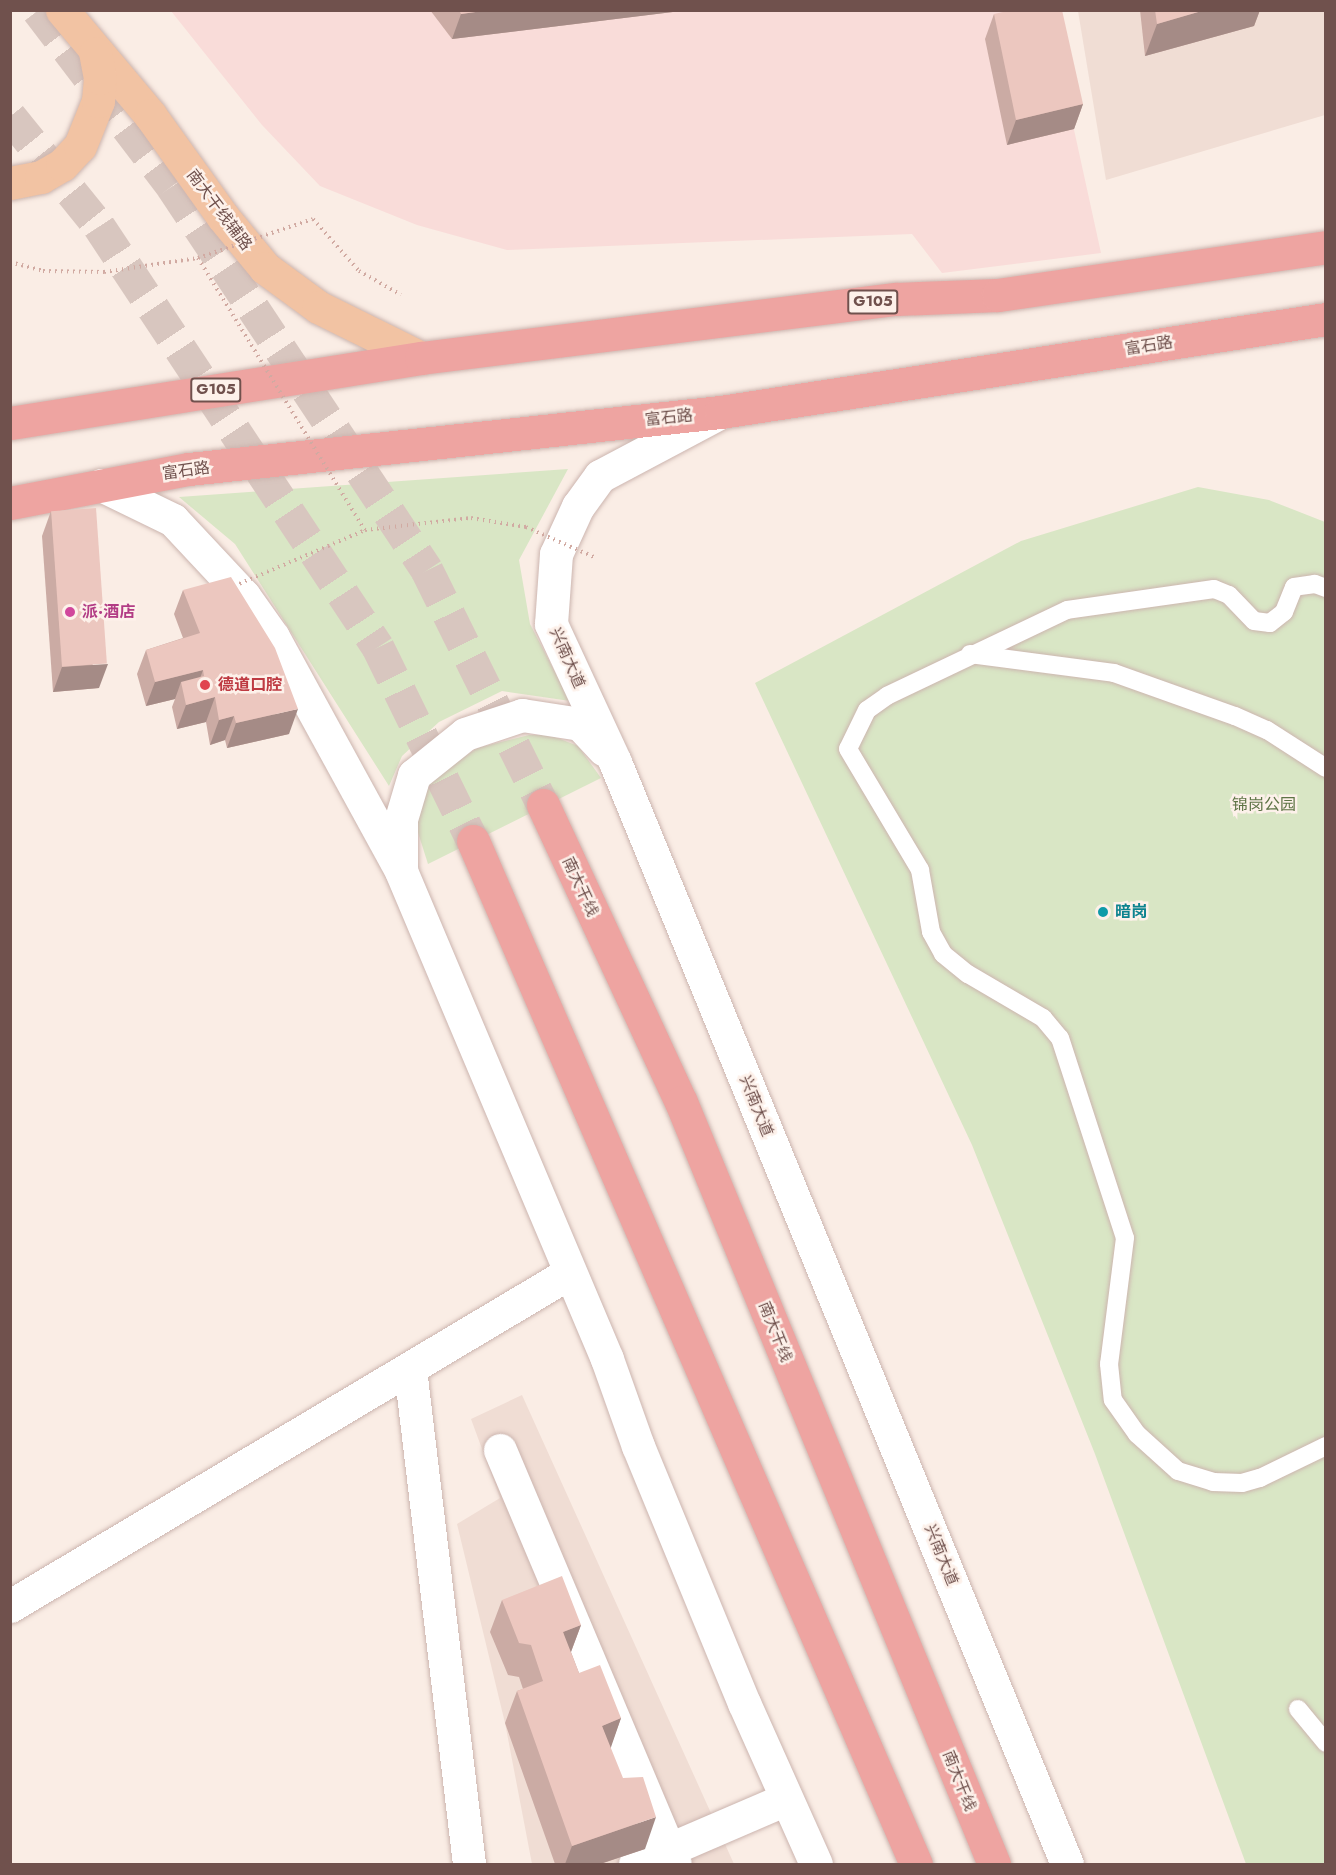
<!DOCTYPE html>
<meta charset="utf-8">
<style>
body{margin:0}
#map{position:relative;width:1336px;height:1875px;overflow:hidden;background:#faede5;font-family:Jost,"Noto Sans SC",sans-serif}
div>[style]{position:absolute}
[style*='--x']{left:calc(var(--x)*1px);top:calc(var(--y)*1px);width:calc(var(--w)*1px);rotate:calc(var(--a)*1deg)}
.residential>*{inset:0;background:#f0ddd4}
.commercial>*{inset:0;background:#f9dcd9}
.green>*{inset:0;background:#d9e6c5}
.highway-tunnel>*{height:33px;margin-top:-16.5px;transform-origin:0;background:repeating-linear-gradient(90deg,#d8c6bf 0 33px,transparent 0 49px)}
.path>*{height:4px;margin-top:-2px;transform-origin:0;background:repeating-linear-gradient(90deg,#d1aaa2 0 1.5px,transparent 0 6px)}
.roads{filter:drop-shadow(0 0 2px #ccb5af) drop-shadow(0 0 2px #ccb5af)}
.lane>*{height:18px;margin:-9px;padding:0 9px;transform-origin:9px;border-radius:9px;background:#fff}
.street>*{height:33px;margin:-16.5px;padding:0 16.5px;transform-origin:16.5px;border-radius:16.5px;background:#fff}
.secondary>*{height:33px;margin:-16.5px;padding:0 16.5px;transform-origin:16.5px;border-radius:16.5px;background:#fff}
.primary>*{height:33px;margin:-16.5px;padding:0 16.5px;transform-origin:16.5px;border-radius:16.5px;background:#f2c3a3}
.highway>*{height:33px;margin:-16.5px;padding:0 16.5px;transform-origin:16.5px;border-radius:16.5px;background:#eea4a1}
.path-bridge>*{height:4px;margin-top:-2px;transform-origin:0;background:repeating-linear-gradient(90deg,#d1aaa2 0 1.5px,transparent 0 6px)}
.wall>*{inset:0;background:#cbaba4}
.shaded-wall>*{inset:0;background:#a58b86}
.building>*{inset:0;background:#ecc7bf;transform-origin:0 0}
.dots>*{width:16px;height:16px;translate:-50% -50%;box-sizing:border-box;border:3px solid #fdf1ea;border-radius:50%}
span{translate:-50% -50%;white-space:nowrap;text-align:center;line-height:1.15;-webkit-text-stroke:5px #fdf1ea;paint-order:stroke}
.shield-label span{padding:2px 4px;background:#fdf1ea;border:2px solid;border-radius:4px;-webkit-text-stroke-width:0}
.shield-label{font-size:15px;color:#70514d;font-weight:700}
.street-label{font-size:16px;color:#70514d}
.hotel-label{font-size:16px;color:#b23c85;font-weight:700}
.left{translate:0 -50%;text-align:left}
.health-label{font-size:16px;color:#be3a42;font-weight:700}
.park-label{font-size:16px;color:#5e7446}
.culture-label{font-size:16px;color:#0d838f;font-weight:700}
.frame{position:absolute;inset:0;border:12px solid #70514d;pointer-events:none}
</style>
<div id="map">
<div class="residential">
<i style="clip-path:polygon(1078px 11px,1325px 11px,1325px 115px,1106px 180px)"></i>
<i style="clip-path:polygon(522px 1395px,734px 1864px,532px 1864px,505px 1723px,457px 1524px,500px 1498px,471px 1419px)"></i>
</div>
<div class="commercial">
<i style="clip-path:polygon(171px 11px,1048px 11px,1101px 253px,942px 273px,912px 234px,507px 250px,417px 225px,320px 186px,262px 125px)"></i>
</div>
<div class="green">
<i style="clip-path:polygon(568px 469px,519px 560px,530px 624px,570px 701px,502px 691px,439px 722px,402px 756px,389px 786px,235px 544px,179px 497px)"></i>
<i style="clip-path:polygon(1198px 487px,1269px 500px,1325px 522px,1325px 1864px,1246px 1864px,1095px 1454px,972px 1145px,755px 683px,1021px 541px)"></i>
<i style="clip-path:polygon(529px 735px,550px 735px,578px 746px,601px 778px,428px 864px,415px 823px,427px 783px,477px 748px)"></i>
</div>
<div class="highway-tunnel">
<i style="--x:38;--y:10;--w:221;--a:52.7"></i>
<i style="--x:172;--y:186;--w:461;--a:56.4"></i>
<i style="--x:427;--y:570;--w:262;--a:63.7"></i>
<i style="--x:10;--y:116;--w:141;--a:51"></i>
<i style="--x:99;--y:226;--w:505;--a:56.47"></i>
<i style="--x:378;--y:647;--w:216;--a:63.9"></i>
</div>
<div class="path">
<i style="--x:313;--y:219;--w:69;--a:48.5"></i>
<i style="--x:359;--y:271;--w:48;--a:29.7"></i>
</div>
<div class="roads">
<div class="lane">
<i style="--x:1326;--y:588;--w:12;--a:-160"></i>
<i style="--x:1315;--y:584;--w:21;--a:172"></i>
<i style="--x:1294;--y:587;--w:27;--a:112"></i>
<i style="--x:1284;--y:612;--w:18;--a:142"></i>
<i style="--x:1270;--y:623;--w:16;--a:-173"></i>
<i style="--x:1254;--y:621;--w:36;--a:-134"></i>
<i style="--x:1229;--y:595;--w:16;--a:-158"></i>
<i style="--x:1214;--y:589;--w:148;--a:171.9"></i>
<i style="--x:1067;--y:610;--w:199;--a:154.5"></i>
<i style="--x:887;--y:696;--w:24;--a:145"></i>
<i style="--x:867;--y:710;--w:43;--a:116"></i>
<i style="--x:848;--y:749;--w:141;--a:59.2"></i>
<i style="--x:920;--y:870;--w:63;--a:79.9"></i>
<i style="--x:931;--y:932;--w:25;--a:61"></i>
<i style="--x:943;--y:954;--w:32;--a:39"></i>
<i style="--x:968;--y:974;--w:87;--a:30.4"></i>
<i style="--x:1043;--y:1018;--w:26;--a:50"></i>
<i style="--x:1060;--y:1038;--w:210;--a:72"></i>
<i style="--x:1125;--y:1238;--w:127;--a:97.2"></i>
<i style="--x:1109;--y:1364;--w:36;--a:84"></i>
<i style="--x:1113;--y:1400;--w:42;--a:54.8"></i>
<i style="--x:1137;--y:1434;--w:55;--a:42.1"></i>
<i style="--x:1178;--y:1471;--w:37;--a:17"></i>
<i style="--x:1213;--y:1482;--w:29;--a:2"></i>
<i style="--x:1242;--y:1483;--w:19;--a:-16"></i>
<i style="--x:1260;--y:1478;--w:73;--a:-25.9"></i>
<i style="--x:970;--y:654;--w:145;--a:7.5"></i>
<i style="--x:1114;--y:673;--w:128;--a:19.6"></i>
<i style="--x:1235;--y:716;--w:35;--a:24"></i>
<i style="--x:1267;--y:730;--w:70;--a:32.8"></i>
<i style="--x:1298;--y:1709;--w:44;--a:50.5"></i>
</div>
<div class="street">
<i style="--x:410;--y:1369;--w:499;--a:83.2"></i>
<i style="--x:500;--y:1450;--w:449;--a:67.1"></i>
<i style="--x:10;--y:1606;--w:651;--a:-30.78"></i>
<i style="--x:635;--y:1864;--w:164;--a:-23.3"></i>
</div>
<div class="secondary">
<i style="--x:721;--y:412;--w:137;--a:152.1"></i>
<i style="--x:600;--y:476;--w:37;--a:126"></i>
<i style="--x:578;--y:506;--w:53;--a:114.6"></i>
<i style="--x:556;--y:554;--w:70;--a:94.1"></i>
<i style="--x:551;--y:624;--w:152;--a:65.1"></i>
<i style="--x:615;--y:762;--w:1191;--a:67.7"></i>
<i style="--x:101;--y:485;--w:80;--a:25.9"></i>
<i style="--x:173;--y:520;--w:104;--a:46.9"></i>
<i style="--x:244;--y:596;--w:50;--a:54.7"></i>
<i style="--x:273;--y:637;--w:267;--a:61.3"></i>
<i style="--x:401;--y:871;--w:530;--a:67.11"></i>
<i style="--x:607;--y:1359;--w:92;--a:70.4"></i>
<i style="--x:638;--y:1446;--w:278;--a:67.6"></i>
<i style="--x:744;--y:1703;--w:176;--a:65.9"></i>
<i style="--x:401;--y:868;--w:49;--a:-90"></i>
<i style="--x:401;--y:819;--w:46;--a:-73.5"></i>
<i style="--x:414;--y:775;--w:65;--a:-38.8"></i>
<i style="--x:465;--y:734;--w:60;--a:-18.4"></i>
<i style="--x:522;--y:715;--w:59;--a:8.8"></i>
<i style="--x:580;--y:724;--w:35;--a:47"></i>
</div>
<div class="primary">
<i style="--x:62;--y:10;--w:137;--a:50"></i>
<i style="--x:150;--y:115;--w:125;--a:54.4"></i>
<i style="--x:223;--y:217;--w:66;--a:50.5"></i>
<i style="--x:265;--y:268;--w:66;--a:36.3"></i>
<i style="--x:318;--y:307;--w:115;--a:26.3"></i>
<i style="--x:10;--y:183;--w:32;--a:-11"></i>
<i style="--x:41;--y:177;--w:24;--a:-30"></i>
<i style="--x:62;--y:165;--w:26;--a:-47"></i>
<i style="--x:80;--y:146;--w:48;--a:-68.2"></i>
<i style="--x:98;--y:101;--w:23;--a:-85"></i>
<i style="--x:100;--y:78;--w:25;--a:-101"></i>
</div>
<div class="highway">
<i style="--x:10;--y:423;--w:416;--a:-9"></i>
<i style="--x:421;--y:358;--w:480;--a:-7.1"></i>
<i style="--x:897;--y:299;--w:101;--a:-2.3"></i>
<i style="--x:998;--y:295;--w:331;--a:-8.3"></i>
<i style="--x:10;--y:503;--w:182;--a:-10.8"></i>
<i style="--x:189;--y:469;--w:535;--a:-6.12"></i>
<i style="--x:721;--y:412;--w:612;--a:-8.74"></i>
<i style="--x:543;--y:805;--w:327;--a:65.1"></i>
<i style="--x:681;--y:1102;--w:824;--a:67.67"></i>
<i style="--x:473;--y:841;--w:1115;--a:66.59"></i>
</div>
</div>
<div class="path-bridge">
<i style="--x:198;--y:258;--w:319;--a:58.5"></i>
<i style="--x:10;--y:262;--w:34;--a:15"></i>
<i style="--x:43;--y:271;--w:61;--a:0.9"></i>
<i style="--x:104;--y:272;--w:95;--a:-8.5"></i>
<i style="--x:198;--y:258;--w:121;--a:-18.7"></i>
<i style="--x:234;--y:586;--w:142;--a:-23.1"></i>
<i style="--x:365;--y:530;--w:107;--a:-6.5"></i>
<i style="--x:471;--y:518;--w:56;--a:9.3"></i>
<i style="--x:526;--y:527;--w:74;--a:23.8"></i>
</div>
<div class="wall">
<i style="clip-path:polygon(430px 10px,689px 10px,452px 39px)"></i>
<i style="clip-path:polygon(1140px 10px,1260px 10px,1254px 26px,1145px 56px)"></i>
<i style="clip-path:polygon(994px 14px,1083px 104px,1074px 129px,1007px 145px,985px 39px)"></i>
<i style="clip-path:polygon(51px 511px,99px 688px,53px 692px,42px 536px)"></i>
<i style="clip-path:polygon(183px 590px,289px 734px,227px 748px,225px 740px,210px 745px,206px 722px,177px 729px,172px 707px,175px 699px,146px 706px,137px 674px,146px 650px,183px 638px,174px 614px)"></i>
<i style="clip-path:polygon(502px 1600px,581px 1625px,571px 1652px,579px 1673px,621px 1718px,610px 1748px,645px 1849px,600px 1864px,555px 1864px,505px 1723px,517px 1691px,523px 1689px,519px 1677px,508px 1675px,490px 1632px)"></i>
</div>
<div class="shaded-wall">
<i style="clip-path:polygon(490px 10px,689px 10px,452px 39px,461px 14px)"></i>
<i style="clip-path:polygon(1205px 10px,1260px 10px,1254px 26px,1145px 56px,1157px 24px)"></i>
<i style="clip-path:polygon(1083px 104px,1074px 129px,1007px 145px,1016px 120px)"></i>
<i style="clip-path:polygon(108px 664px,99px 688px,53px 692px,62px 667px)"></i>
<i style="clip-path:polygon(203px 670px,194px 695px,181px 682px,175px 699px,146px 706px,155px 682px)"></i>
<i style="clip-path:polygon(215px 697px,206px 722px,177px 729px,186px 705px)"></i>
<i style="clip-path:polygon(298px 709px,289px 734px,227px 748px,236px 723px)"></i>
<i style="clip-path:polygon(234px 716px,225px 740px,210px 745px,219px 720px)"></i>
<i style="clip-path:polygon(581px 1625px,569px 1657px,563px 1632px)"></i>
<i style="clip-path:polygon(621px 1718px,610px 1750px,602px 1726px)"></i>
<i style="clip-path:polygon(656px 1817px,645px 1849px,600px 1864px,565px 1864px,572px 1846px)"></i>
</div>
<div class="building">
<i style="clip-path:polygon(459px 10px,490px 10px,461px 14px)"></i>
<i style="clip-path:polygon(1012px 10px,1062px 10px,1083px 104px,1016px 120px,994px 14px)"></i>
<i style="clip-path:polygon(1155px 10px,1205px 10px,1157px 24px)"></i>
<i style="left:96px;top:508px;width:156px;height:45px;rotate:86deg"></i>
<i style="clip-path:polygon(231px 577px,275px 648px,298px 709px,236px 723px,234px 716px,219px 720px,215px 697px,186px 705px,181px 682px,204px 676px,203px 670px,155px 682px,146px 650px,200px 633px,183px 590px)"></i>
<i style="clip-path:polygon(562px 1576px,581px 1625px,563px 1632px,579px 1673px,600px 1665px,621px 1718px,602px 1726px,623px 1778px,643px 1777px,656px 1817px,572px 1846px,517px 1691px,543px 1681px,531px 1645px,519px 1643px,502px 1600px)"></i>
</div>
<div class="dots">
<i style="left:70px;top:612px;background:#d1479c"></i>
<i style="left:205px;top:685px;background:#e0444e"></i>
<i style="left:1103px;top:912px;background:#0f9aa8"></i>
</div>
<div class="shield-label">
<span style="left:873px;top:302px">G105</span>
<span style="left:216px;top:390px">G105</span>
</div>
<div class="street-label">
<span style="left:219px;top:210px;rotate:53deg">南大干线辅路</span>
<span style="left:1149px;top:346px;rotate:-9deg">富石路</span>
<span style="left:669px;top:418px;rotate:-6deg">富石路</span>
<span style="left:186px;top:471px;rotate:-8deg">富石路</span>
<span style="left:567px;top:658px;rotate:66deg">兴南大道</span>
<span style="left:580px;top:887px;rotate:65deg">南大干线</span>
<span style="left:756px;top:1106px;rotate:68deg">兴南大道</span>
<span style="left:775px;top:1332px;rotate:68deg">南大干线</span>
<span style="left:941px;top:1555px;rotate:68deg">兴南大道</span>
<span style="left:959px;top:1781px;rotate:68deg">南大干线</span>
</div>
<div class="hotel-label">
<span class="left" style="left:82px;top:612px">派·酒店</span>
</div>
<div class="health-label">
<span class="left" style="left:218px;top:685px">德道口腔</span>
</div>
<div class="park-label">
<span style="left:1264px;top:805px">锦岗公园</span>
</div>
<div class="culture-label">
<span class="left" style="left:1115px;top:912px">暗岗</span>
</div>
<div class="frame"></div>
</div>
